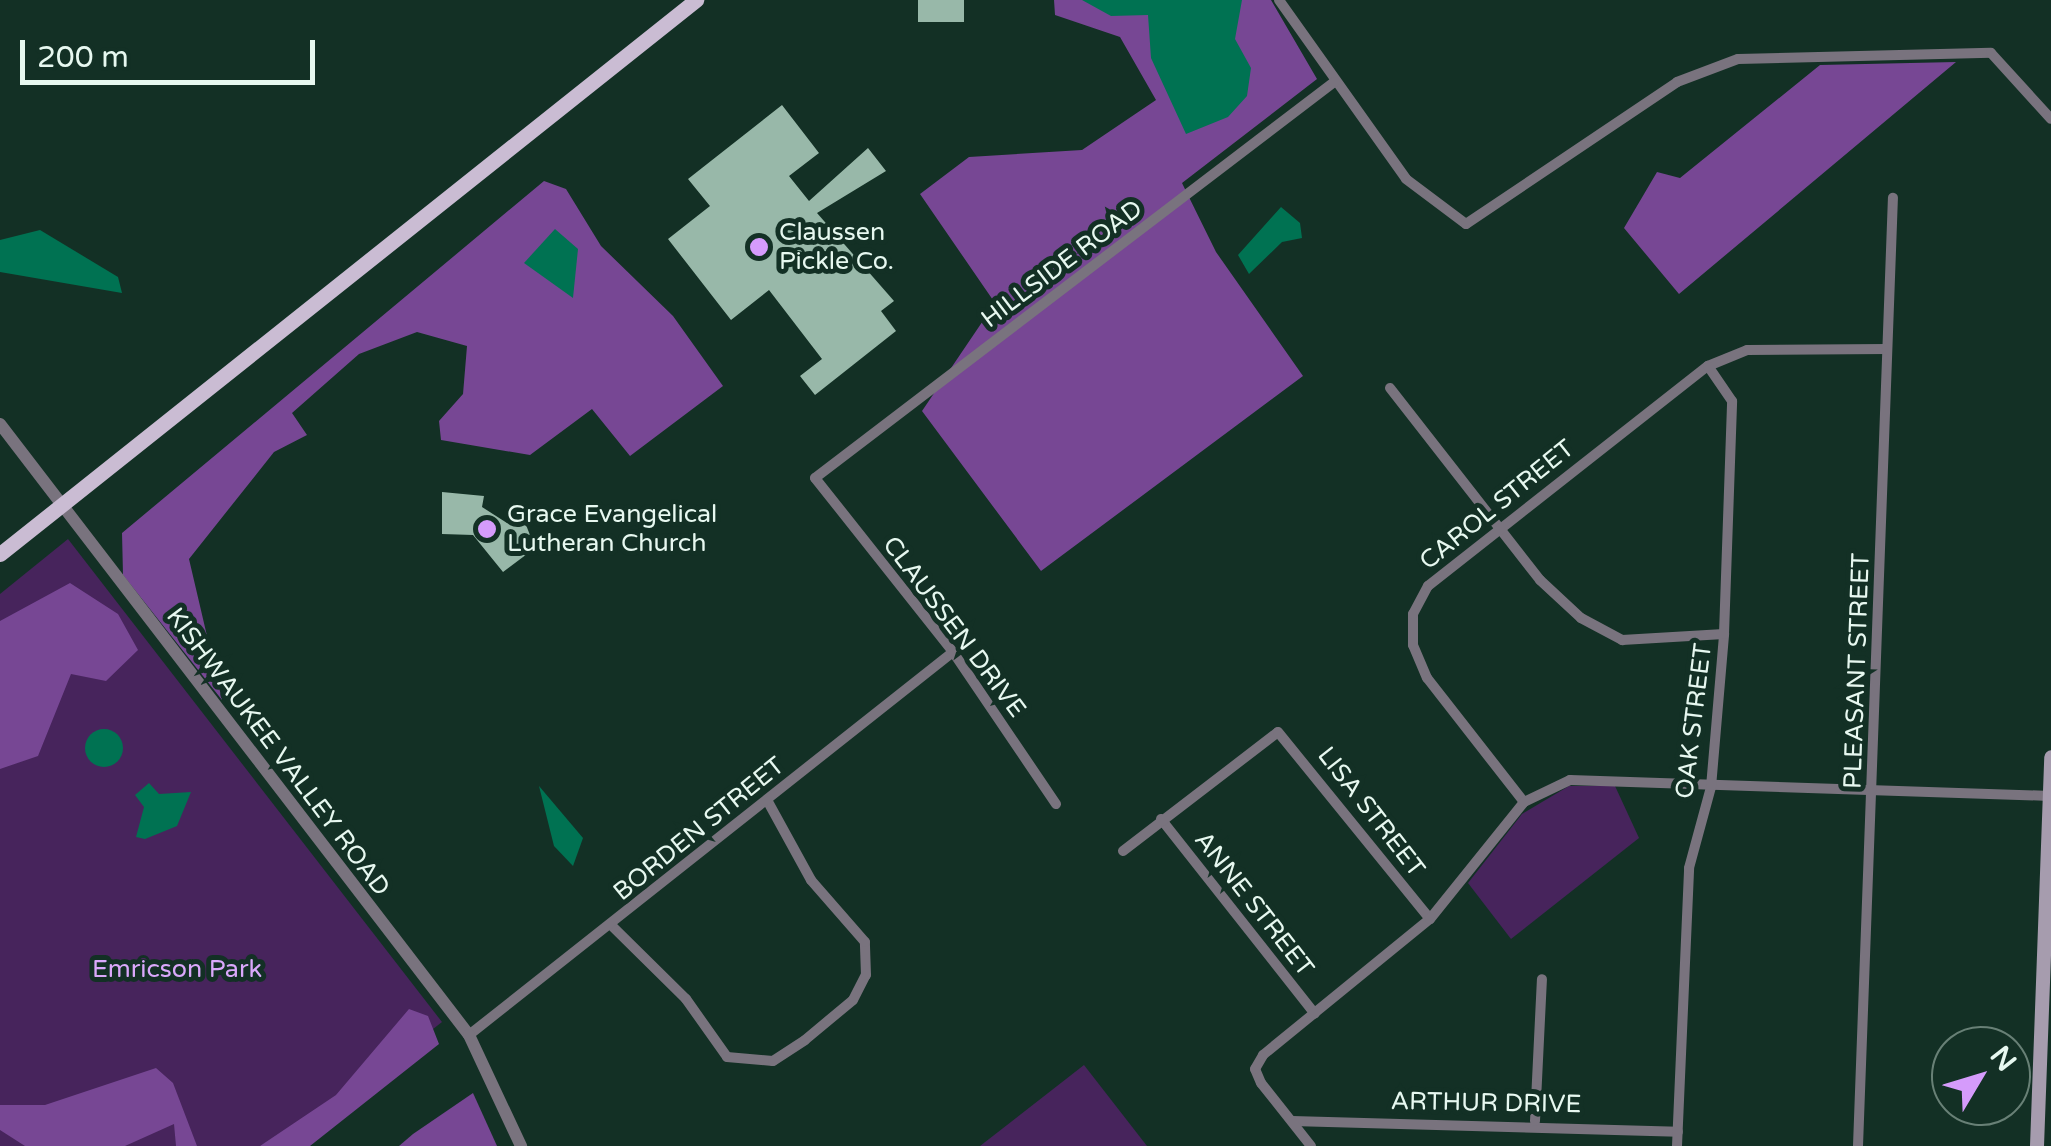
<!DOCTYPE html>
<style>
body{margin:0}
#map{position:relative;width:2051px;height:1146px;overflow:hidden;background:#133025;font-family:"Varela Round",sans-serif}
div>[style]{position:absolute}
[style*='--x']{left:calc(var(--x)*1px);top:calc(var(--y)*1px);width:calc(var(--w)*1px);rotate:calc(var(--a)*1deg)}
.green>*{inset:0;background:#47245c}
.forest>*{inset:0;background:#774794}
.water>*{inset:0;background:#007252}
.round{border-radius:50%}
.building>*{inset:0;background:#98b8a9;transform-origin:0 0}
.minor>*{height:10px;margin:-5px;padding:0 5px;transform-origin:5px;border-radius:5px;background:#79737e}
.tertiary>*{height:12px;margin:-6px;padding:0 6px;transform-origin:6px;border-radius:6px;background:#79737e}
.secondary>*{height:14px;margin:-7px;padding:0 7px;transform-origin:7px;border-radius:7px;background:#a69cae}
.primary>*{height:15px;margin:-7.5px;padding:0 7.5px;transform-origin:7.5px;border-radius:7.5px;background:#cabcd3}
.dots>*{width:28px;height:28px;translate:-50% -50%;box-sizing:border-box;border:5px solid #133025;border-radius:50%}
span{translate:-50% -50%;white-space:nowrap;text-align:center;line-height:1.15;-webkit-text-stroke:10px #133025;paint-order:stroke}
.poi-label{font-size:25px;color:#e7f8f0}
.left{translate:0 -50%;text-align:left}
.street-label{font-size:25px;color:#e7f8f0}
.park-label{font-size:25px;color:#daa8fb}
.north{position:absolute;left:1931px;top:1026px;width:100px;height:100px;box-sizing:border-box;background:#133025;border:2px solid #688076;border-radius:50%;rotate:52deg;font-size:28px;font-weight:700;line-height:40px;text-align:center;color:#e7f8f0}
.north::after{content:'';display:block;margin:auto;width:35px;height:45px;background:#d59bfb;clip-path:polygon(50% 0,100% 100%,50% 72%,0 100%)}
.scale{position:absolute;left:20px;top:40px;width:295px;height:45px;box-sizing:border-box;border:5px solid #e7f8f0;border-top:0;padding-left:12px;font-size:30px;line-height:35px;white-space:nowrap;color:#e7f8f0;-webkit-text-stroke:8px #133025;paint-order:stroke}
</style>
<div id="map">
<div class="green">
<i style="clip-path:polygon(68px 539px,442px 1022px,284px 1146px,0 1146px,0 594px)"></i>
<i style="clip-path:polygon(1569px 786px,1615px 786px,1639px 838px,1511px 939px,1468px 883px,1522px 814px)"></i>
<i style="clip-path:polygon(1084px 1065px,1147px 1146px,980px 1146px)"></i>
</div>
<div class="forest">
<i style="clip-path:polygon(1054px 0,1271px 0,1317px 79px,1182px 183px,1216px 252px,1303px 376px,1041px 571px,922px 411px,995px 303px,920px 194px,969px 157px,1082px 150px,1156px 100px,1120px 37px,1055px 15px)"></i>
<i style="clip-path:polygon(1956px 62px,1679px 294px,1624px 228px,1657px 172px,1680px 178px,1820px 65px)"></i>
<i style="clip-path:polygon(544px 181px,566px 189px,601px 246px,673px 316px,723px 386px,630px 456px,592px 409px,530px 455px,441px 440px,439px 421px,463px 394px,467px 346px,417px 332px,359px 354px,292px 413px,307px 435px,274px 452px,189px 559px,222px 700px,123px 575px,122px 533px)"></i>
<i style="clip-path:polygon(70px 583px,118px 614px,138px 650px,106px 681px,71px 674px,38px 756px,0 769px,0 621px)"></i>
<i style="clip-path:polygon(409px 1009px,428px 1016px,439px 1044px,310px 1146px,260px 1146px,336px 1095px)"></i>
<i style="clip-path:polygon(156px 1068px,173px 1083px,197px 1146px,176px 1146px,174px 1124px,125px 1146px,25px 1146px,0 1130px,0 1105px,45px 1105px)"></i>
<i style="clip-path:polygon(473px 1093px,497px 1146px,399px 1146px,413px 1134px)"></i>
</div>
<div class="water">
<i style="clip-path:polygon(1082px 0,1242px 0,1235px 39px,1251px 68px,1247px 96px,1228px 117px,1186px 134px,1151px 58px,1148px 15px,1111px 16px)"></i>
<i style="clip-path:polygon(1281px 207px,1300px 223px,1302px 238px,1282px 242px,1249px 274px,1238px 255px)"></i>
<i style="clip-path:polygon(555px 229px,578px 249px,573px 298px,524px 263px)"></i>
<i style="clip-path:polygon(40px 230px,118px 277px,122px 293px,0 272px,0 240px)"></i>
<i class="round" style="left:85px;top:729px;width:38px;height:38px"></i>
<i style="clip-path:polygon(149px 783px,159px 794px,191px 792px,177px 826px,145px 839px,136px 837px,144px 807px,135px 795px)"></i>
<i style="clip-path:polygon(539px 786px,583px 838px,573px 866px,554px 846px)"></i>
</div>
<div class="building">
<i style="left:918px;top:0;width:46px;height:22px"></i>
<i style="clip-path:polygon(782px 105px,819px 153px,789px 176px,809px 201px,868px 148px,886px 171px,817px 213px,894px 301px,881px 311px,896px 331px,815px 395px,800px 376px,822px 359px,769px 290px,731px 320px,668px 239px,710px 206px,688px 179px)"></i>
<i style="clip-path:polygon(442px 492px,484px 496px,482px 507px,507px 523px,521px 512px,535px 548px,503px 572px,473px 535px,442px 534px)"></i>
</div>
<div class="minor">
<i style="--x:1279;--y:0;--w:219;--a:54.6"></i>
<i style="--x:1406;--y:179;--w:75;--a:36.9"></i>
<i style="--x:1466;--y:224;--w:254;--a:-33.9"></i>
<i style="--x:1677;--y:82;--w:65;--a:-20.7"></i>
<i style="--x:1738;--y:59;--w:253;--a:-1.4"></i>
<i style="--x:1991;--y:53;--w:89;--a:47.7"></i>
<i style="--x:1390;--y:388;--w:244;--a:52"></i>
<i style="--x:1540;--y:580;--w:56;--a:42.8"></i>
<i style="--x:1581;--y:618;--w:47;--a:28.2"></i>
<i style="--x:1622;--y:640;--w:102;--a:-3.4"></i>
<i style="--x:1524;--y:802;--w:157;--a:-128"></i>
<i style="--x:1427;--y:678;--w:36;--a:-113"></i>
<i style="--x:1413;--y:645;--w:31;--a:-90"></i>
<i style="--x:1413;--y:614;--w:32;--a:-62"></i>
<i style="--x:1428;--y:586;--w:356;--a:-38.2"></i>
<i style="--x:1708;--y:366;--w:42;--a:-22.3"></i>
<i style="--x:1747;--y:350;--w:140;--a:-0.4"></i>
<i style="--x:1056;--y:804;--w:184;--a:-124.1"></i>
<i style="--x:953;--y:652;--w:222;--a:-128.4"></i>
<i style="--x:815;--y:478;--w:653;--a:-37.34"></i>
<i style="--x:1161;--y:819;--w:248;--a:51.7"></i>
<i style="--x:1123;--y:851;--w:195;--a:-37.5"></i>
<i style="--x:1278;--y:732;--w:241;--a:50.9"></i>
<i style="--x:611;--y:925;--w:105;--a:44.6"></i>
<i style="--x:686;--y:999;--w:71;--a:54.7"></i>
<i style="--x:727;--y:1057;--w:46;--a:5"></i>
<i style="--x:773;--y:1061;--w:38;--a:-33"></i>
<i style="--x:805;--y:1040;--w:62;--a:-39.8"></i>
<i style="--x:853;--y:1000;--w:28;--a:-63"></i>
<i style="--x:866;--y:975;--w:33;--a:-92"></i>
<i style="--x:865;--y:942;--w:82;--a:-131.1"></i>
<i style="--x:811;--y:880;--w:91;--a:-118.8"></i>
<i style="--x:469;--y:1035;--w:617;--a:-38.36"></i>
<i style="--x:1292;--y:1121;--w:386;--a:1.6"></i>
<i style="--x:1535;--y:1121;--w:142;--a:-87.2"></i>
<i style="--x:1311;--y:1146;--w:80;--a:-128.4"></i>
<i style="--x:1261;--y:1083;--w:15;--a:-113"></i>
<i style="--x:1255;--y:1069;--w:16;--a:-60"></i>
<i style="--x:1263;--y:1055;--w:215;--a:-39.2"></i>
<i style="--x:1430;--y:919;--w:150;--a:-51.2"></i>
<i style="--x:1524;--y:802;--w:51;--a:-25.6"></i>
<i style="--x:1570;--y:780;--w:480;--a:1.9"></i>
<i style="--x:1677;--y:1146;--w:278;--a:-87.5"></i>
<i style="--x:1689;--y:868;--w:84;--a:-74.8"></i>
<i style="--x:1711;--y:787;--w:154;--a:-85.1"></i>
<i style="--x:1724;--y:634;--w:233;--a:-88"></i>
<i style="--x:1732;--y:401;--w:42;--a:-124.4"></i>
<i style="--x:1858;--y:1146;--w:949;--a:-87.89"></i>
</div>
<div class="tertiary">
<i style="--x:0;--y:424;--w:770;--a:52.49"></i>
<i style="--x:469;--y:1035;--w:123;--a:64.9"></i>
</div>
<div class="secondary">
<i style="--x:2037;--y:1146;--w:389;--a:-87.9"></i>
</div>
<div class="primary">
<i style="--x:0;--y:554;--w:890;--a:-38.52"></i>
</div>
<div class="dots">
<i style="left:759px;top:247px;background:#d59bfb"></i>
<i style="left:487px;top:529px;background:#d59bfb"></i>
</div>
<div class="poi-label">
<span class="left" style="left:779px;top:247px">Claussen<br>Pickle Co.</span>
<span class="left" style="left:507px;top:529px">Grace Evangelical<br>Lutheran Church</span>
</div>
<div class="street-label">
<span style="left:1062px;top:264px;rotate:-37deg">HILLSIDE ROAD</span>
<span style="left:1497px;top:505px;rotate:-39deg">CAROL STREET</span>
<span style="left:954px;top:627px;rotate:53deg">CLAUSSEN DRIVE</span>
<span style="left:1857px;top:671px;rotate:-88deg">PLEASANT STREET</span>
<span style="left:1694px;top:721px;rotate:-83deg">OAK STREET</span>
<span style="left:278px;top:752px;rotate:53deg">KISHWAUKEE VALLEY ROAD</span>
<span style="left:1371px;top:812px;rotate:52deg">LISA STREET</span>
<span style="left:699px;top:829px;rotate:-39deg">BORDEN STREET</span>
<span style="left:1254px;top:904px;rotate:52deg">ANNE STREET</span>
<span style="left:1486px;top:1103px;rotate:1deg">ARTHUR DRIVE</span>
</div>
<div class="park-label">
<span style="left:177px;top:969px">Emricson Park</span>
</div>
<div class="north">N</div>
<div class="scale">200 m</div>
</div>
